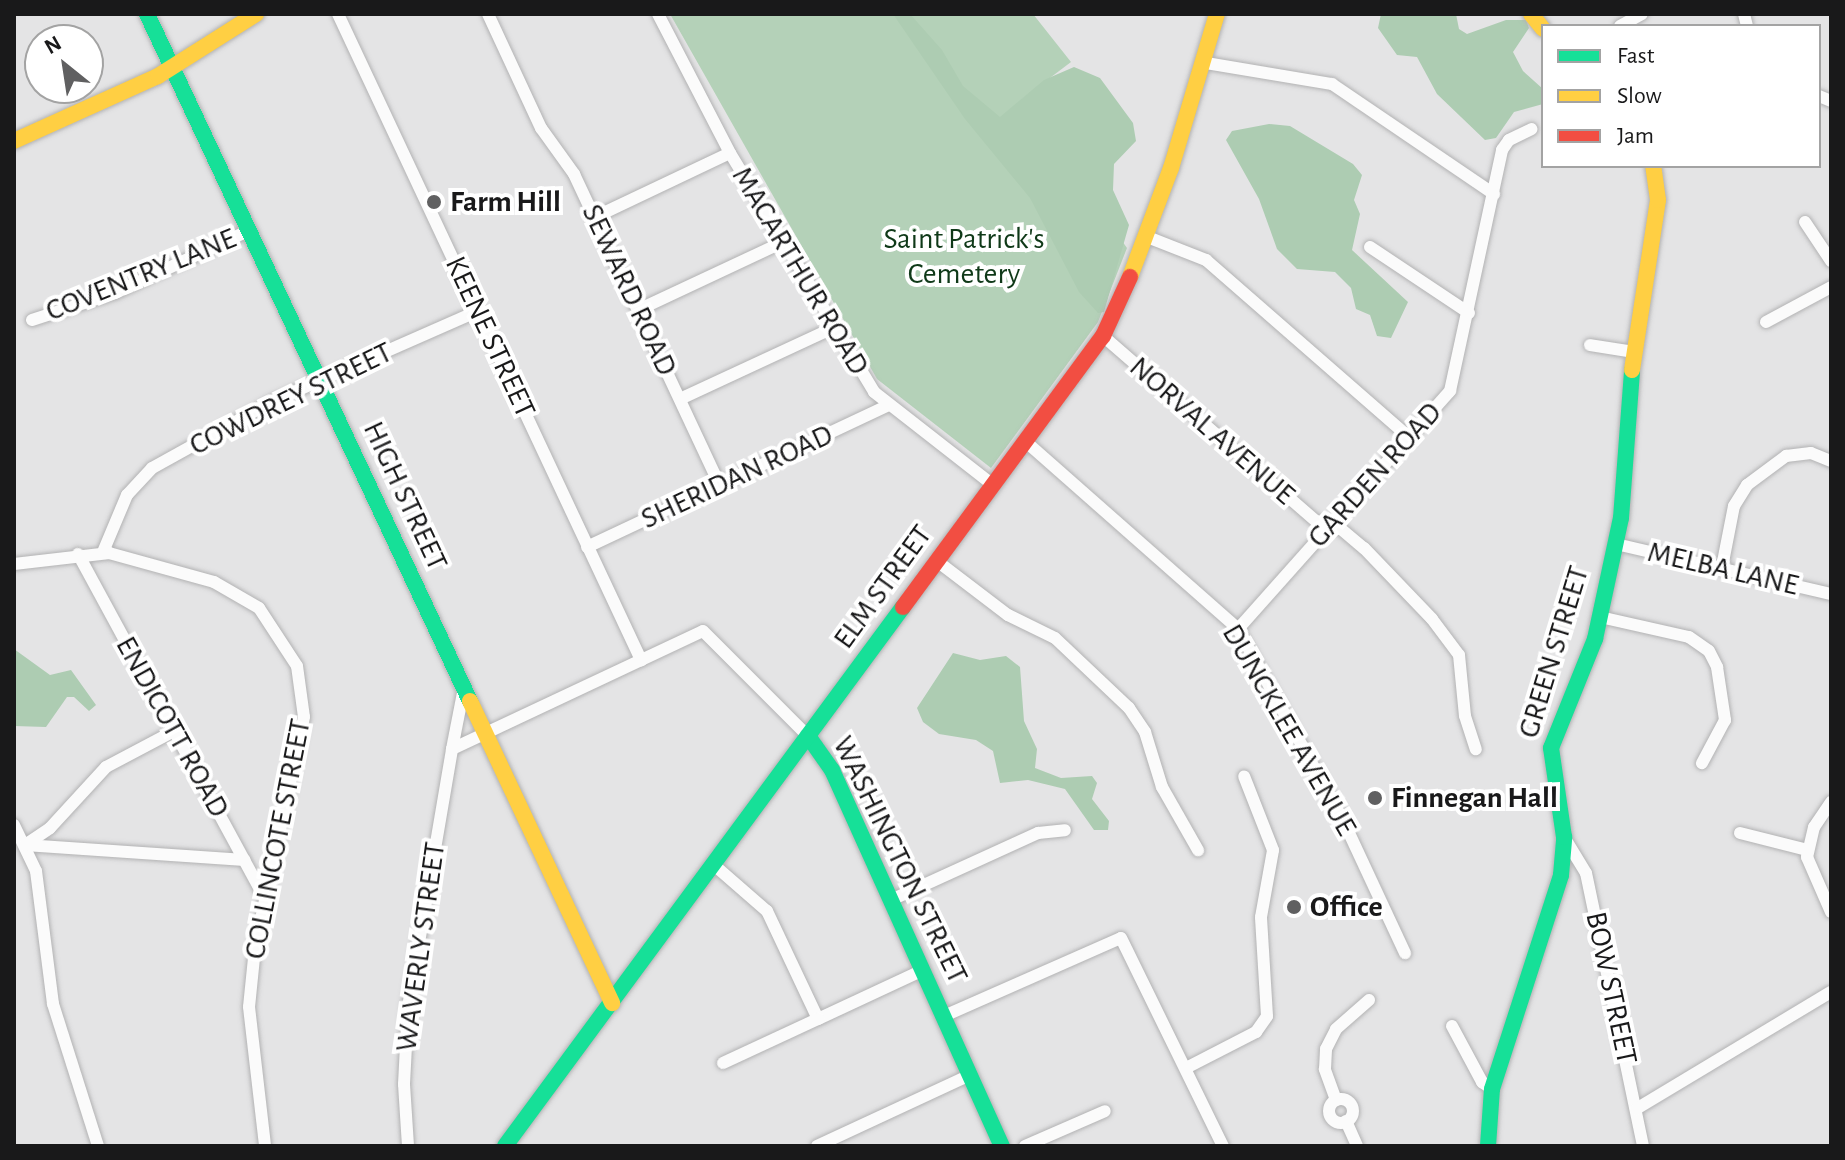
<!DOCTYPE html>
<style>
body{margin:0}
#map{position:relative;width:1845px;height:1160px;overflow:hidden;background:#e4e4e5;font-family:"Alegreya Sans",sans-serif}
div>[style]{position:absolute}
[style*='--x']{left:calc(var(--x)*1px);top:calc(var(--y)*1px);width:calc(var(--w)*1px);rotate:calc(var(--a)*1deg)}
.green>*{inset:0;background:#b4d1b8}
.forest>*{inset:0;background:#adccb2}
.roads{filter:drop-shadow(0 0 2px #b2b2b3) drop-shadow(0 0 2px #b2b2b3)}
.street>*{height:12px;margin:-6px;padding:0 6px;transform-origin:6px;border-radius:6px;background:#fbfbfb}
.street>.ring{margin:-6px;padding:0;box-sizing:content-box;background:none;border:12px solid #fbfbfb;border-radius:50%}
.fast>*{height:16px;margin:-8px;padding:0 8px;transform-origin:8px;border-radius:8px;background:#16e098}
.slow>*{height:16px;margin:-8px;padding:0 8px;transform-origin:8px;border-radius:8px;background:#ffcf43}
.jam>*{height:16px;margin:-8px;padding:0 8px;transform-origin:8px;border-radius:8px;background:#f24e42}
.dots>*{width:22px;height:22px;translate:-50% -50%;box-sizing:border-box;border:4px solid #fff;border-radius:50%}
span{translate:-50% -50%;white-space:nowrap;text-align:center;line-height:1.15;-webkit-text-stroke:8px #fff;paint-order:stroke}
.poi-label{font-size:30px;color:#19191a;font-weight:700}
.left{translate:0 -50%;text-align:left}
.park-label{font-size:30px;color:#0f3918}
.street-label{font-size:30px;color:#19191a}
.frame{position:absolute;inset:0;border:16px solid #19191a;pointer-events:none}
.legend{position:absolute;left:1541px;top:24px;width:280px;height:144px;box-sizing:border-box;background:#fff;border:2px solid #a3a3a3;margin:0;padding:10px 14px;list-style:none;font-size:24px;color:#19191a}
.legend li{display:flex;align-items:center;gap:16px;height:40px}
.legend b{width:40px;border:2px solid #a3a3a3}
.north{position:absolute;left:24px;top:24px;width:80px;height:80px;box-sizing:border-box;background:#fff;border:2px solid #a3a3a3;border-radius:50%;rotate:330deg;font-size:22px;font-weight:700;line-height:32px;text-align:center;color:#19191a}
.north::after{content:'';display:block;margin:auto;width:28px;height:36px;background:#606061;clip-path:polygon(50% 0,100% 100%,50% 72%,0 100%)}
</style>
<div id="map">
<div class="green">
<i style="clip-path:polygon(670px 14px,1033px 14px,1071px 62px,1022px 99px,1127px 248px,1098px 322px,991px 468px,877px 379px)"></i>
</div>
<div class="forest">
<i style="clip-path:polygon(893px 14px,910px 14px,942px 50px,963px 86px,1000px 117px,1044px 80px,1074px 67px,1100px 78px,1133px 123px,1136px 141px,1114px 164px,1113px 190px,1129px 225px,1104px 312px,1098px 313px,1079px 292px,1030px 198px,965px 119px)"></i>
<i style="clip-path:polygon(1381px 14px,1456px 14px,1459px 29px,1467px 34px,1506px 20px,1526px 20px,1529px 28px,1513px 52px,1523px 71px,1543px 89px,1543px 104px,1514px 112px,1496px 138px,1485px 140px,1437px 94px,1417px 57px,1397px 55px,1378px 28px)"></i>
<i style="clip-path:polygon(1269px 124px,1290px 126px,1353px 164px,1362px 175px,1354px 200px,1360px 214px,1352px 250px,1408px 302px,1391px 338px,1377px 336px,1370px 315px,1356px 309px,1351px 288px,1335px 272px,1297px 269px,1277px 249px,1259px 199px,1226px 140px,1232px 131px)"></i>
<i style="clip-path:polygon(14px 649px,50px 675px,71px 670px,96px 705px,89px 711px,74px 697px,67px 697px,46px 727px,14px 726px)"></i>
<i style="clip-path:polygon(953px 653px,980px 660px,1006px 656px,1020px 667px,1024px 721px,1037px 749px,1035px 768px,1061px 778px,1092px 776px,1097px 783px,1092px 799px,1109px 821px,1108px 830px,1094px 830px,1065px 789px,1028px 780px,1000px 783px,993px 751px,976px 740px,939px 734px,923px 722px,917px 708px)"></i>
</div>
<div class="roads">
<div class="street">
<i style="--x:338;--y:14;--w:714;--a:64.87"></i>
<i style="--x:488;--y:14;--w:126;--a:65.1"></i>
<i style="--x:541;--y:128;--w:57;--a:54.3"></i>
<i style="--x:574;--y:174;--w:344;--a:64.9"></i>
<i style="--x:658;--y:14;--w:157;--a:62.6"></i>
<i style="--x:730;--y:153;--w:279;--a:58.9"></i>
<i style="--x:874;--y:392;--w:151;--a:38"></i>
<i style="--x:1744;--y:14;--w:12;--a:76"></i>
<i style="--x:1620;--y:26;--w:25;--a:-29"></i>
<i style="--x:1206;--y:63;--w:128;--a:9.5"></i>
<i style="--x:1332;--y:84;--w:196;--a:34.2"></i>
<i style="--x:1819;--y:96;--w:13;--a:23"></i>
<i style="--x:595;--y:217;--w:149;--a:-25.4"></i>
<i style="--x:1805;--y:222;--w:47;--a:56.3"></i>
<i style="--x:1145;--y:236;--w:66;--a:21.5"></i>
<i style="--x:1206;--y:260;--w:271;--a:41.1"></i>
<i style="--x:1370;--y:247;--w:119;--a:33.7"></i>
<i style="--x:638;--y:310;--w:160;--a:-25.1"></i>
<i style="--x:32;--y:320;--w:87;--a:-18"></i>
<i style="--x:115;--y:293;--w:149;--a:-25"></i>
<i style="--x:1766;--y:322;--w:74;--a:-28.3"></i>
<i style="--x:1103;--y:336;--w:282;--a:41"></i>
<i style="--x:1316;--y:521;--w:26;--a:18"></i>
<i style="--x:1341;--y:529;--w:30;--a:40"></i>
<i style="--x:1364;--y:548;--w:98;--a:46.2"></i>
<i style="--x:1432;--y:619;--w:45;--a:53.1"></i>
<i style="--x:1459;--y:655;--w:61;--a:84.4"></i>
<i style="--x:1465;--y:716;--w:35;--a:72"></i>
<i style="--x:1590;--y:345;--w:45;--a:9"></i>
<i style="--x:680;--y:399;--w:169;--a:-24.9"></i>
<i style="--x:1025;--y:441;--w:284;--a:41.4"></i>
<i style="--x:1238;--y:629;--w:218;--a:61.2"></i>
<i style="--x:1343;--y:820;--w:147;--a:65"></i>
<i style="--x:1616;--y:544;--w:221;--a:13.1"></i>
<i style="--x:587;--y:547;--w:331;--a:-25.2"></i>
<i style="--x:103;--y:552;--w:62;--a:-67.2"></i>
<i style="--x:127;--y:495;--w:37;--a:-47"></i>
<i style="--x:152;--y:468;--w:138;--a:-29"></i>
<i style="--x:273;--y:401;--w:224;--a:-23.7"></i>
<i style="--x:78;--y:554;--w:394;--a:61.5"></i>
<i style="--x:937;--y:561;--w:89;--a:37.3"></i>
<i style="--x:1008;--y:615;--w:52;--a:26.1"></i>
<i style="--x:1055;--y:638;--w:102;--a:43.4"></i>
<i style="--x:1129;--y:708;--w:29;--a:56"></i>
<i style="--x:1145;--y:732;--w:58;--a:72.8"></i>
<i style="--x:1162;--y:787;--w:73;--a:60.3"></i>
<i style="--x:14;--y:564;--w:96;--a:-6.6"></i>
<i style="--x:109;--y:553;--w:109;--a:15.4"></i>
<i style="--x:214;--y:582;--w:52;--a:30"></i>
<i style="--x:259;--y:608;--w:69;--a:56.8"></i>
<i style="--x:297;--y:666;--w:51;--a:82.2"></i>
<i style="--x:304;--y:717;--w:236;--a:102"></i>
<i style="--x:255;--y:948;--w:59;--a:95.8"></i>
<i style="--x:249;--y:1007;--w:140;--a:83.4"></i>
<i style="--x:1722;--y:567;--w:62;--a:-78.9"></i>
<i style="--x:1734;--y:506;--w:25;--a:-58"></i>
<i style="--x:1747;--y:485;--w:49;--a:-36.6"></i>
<i style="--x:1786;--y:456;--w:25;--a:-7"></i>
<i style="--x:1811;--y:453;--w:22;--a:22"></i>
<i style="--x:1600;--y:617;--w:91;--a:12.7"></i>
<i style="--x:1689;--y:637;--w:24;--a:35"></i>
<i style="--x:1709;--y:651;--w:18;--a:63"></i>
<i style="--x:1717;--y:667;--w:54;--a:81.4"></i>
<i style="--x:1725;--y:720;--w:49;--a:118.1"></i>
<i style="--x:1238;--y:629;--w:319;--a:-48.3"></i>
<i style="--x:1450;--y:391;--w:247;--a:-77.8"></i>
<i style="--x:1502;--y:150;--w:12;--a:-55"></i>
<i style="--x:1509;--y:140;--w:25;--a:-26"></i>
<i style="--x:452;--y:749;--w:62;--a:-78.9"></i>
<i style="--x:1831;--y:802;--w:30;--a:124"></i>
<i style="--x:1814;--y:827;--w:31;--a:103"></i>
<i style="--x:1807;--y:857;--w:60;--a:66.4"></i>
<i style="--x:14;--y:825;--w:51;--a:64.4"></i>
<i style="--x:36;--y:871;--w:134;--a:82.7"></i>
<i style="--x:53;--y:1004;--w:149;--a:72.4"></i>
<i style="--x:1740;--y:833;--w:69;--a:14.2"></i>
<i style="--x:1564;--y:837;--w:42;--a:58.6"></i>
<i style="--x:1586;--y:873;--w:279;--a:78.2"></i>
<i style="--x:25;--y:845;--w:220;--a:3.9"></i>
<i style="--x:25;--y:845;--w:30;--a:-34"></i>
<i style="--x:50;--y:828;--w:83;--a:-47.4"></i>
<i style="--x:106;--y:767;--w:77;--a:-27.9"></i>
<i style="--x:714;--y:865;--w:70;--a:41"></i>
<i style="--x:767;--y:911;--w:119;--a:64.7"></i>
<i style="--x:818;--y:1019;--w:116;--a:-25"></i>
<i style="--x:891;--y:900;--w:162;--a:-24.5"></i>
<i style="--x:1038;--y:833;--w:27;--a:-6"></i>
<i style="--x:944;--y:1016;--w:193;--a:-23.8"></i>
<i style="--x:1121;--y:938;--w:232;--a:63.9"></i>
<i style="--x:1452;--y:1026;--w:64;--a:61.8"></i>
<i style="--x:1482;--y:1082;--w:12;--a:35"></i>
<i style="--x:723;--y:1063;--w:105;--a:-24.9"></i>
<i style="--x:1186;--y:1068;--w:79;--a:-27.2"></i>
<i style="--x:1256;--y:1032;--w:19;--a:-55"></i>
<i style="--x:1267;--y:1016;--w:99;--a:-93.5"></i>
<i style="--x:1261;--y:917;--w:68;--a:-79.8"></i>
<i style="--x:1273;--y:850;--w:79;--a:-111.4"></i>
<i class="ring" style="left:1329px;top:1099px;width:12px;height:12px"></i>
<i style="--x:1336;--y:1100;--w:33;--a:-110"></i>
<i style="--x:1325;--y:1069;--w:20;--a:-87"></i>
<i style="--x:1326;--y:1049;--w:22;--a:-63"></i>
<i style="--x:1336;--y:1029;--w:44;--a:-41.3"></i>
<i style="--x:1636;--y:1109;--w:227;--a:-31"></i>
<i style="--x:1346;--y:1121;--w:27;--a:66"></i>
<i style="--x:408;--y:1146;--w:62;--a:-93.7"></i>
<i style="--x:404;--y:1084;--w:77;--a:-87"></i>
<i style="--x:408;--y:1007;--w:262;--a:-80.3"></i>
<i style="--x:452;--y:749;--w:277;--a:-25.2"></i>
<i style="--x:703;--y:631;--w:148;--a:45"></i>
<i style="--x:817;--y:1146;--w:169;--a:-24.9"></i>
<i style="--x:1025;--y:1146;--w:87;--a:-23.6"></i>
</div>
<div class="fast">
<i style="--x:147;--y:14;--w:759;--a:64.82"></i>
<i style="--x:808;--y:736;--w:42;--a:54.8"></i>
<i style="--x:832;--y:770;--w:413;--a:65.7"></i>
<i style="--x:505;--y:1146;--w:670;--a:-53.56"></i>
<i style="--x:1488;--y:1146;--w:57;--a:-86"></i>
<i style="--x:1492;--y:1089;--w:225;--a:-72.1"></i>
<i style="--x:1561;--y:875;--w:38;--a:-85"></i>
<i style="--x:1564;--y:837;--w:90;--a:-98.3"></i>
<i style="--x:1551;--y:748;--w:118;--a:-68"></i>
<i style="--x:1595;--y:639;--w:124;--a:-77.9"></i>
<i style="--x:1621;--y:518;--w:148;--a:-85.7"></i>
</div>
<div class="slow">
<i style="--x:1531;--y:14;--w:19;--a:51"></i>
<i style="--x:14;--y:141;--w:158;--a:-24.3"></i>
<i style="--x:158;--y:76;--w:116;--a:-32.3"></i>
<i style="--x:1130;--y:277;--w:116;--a:-69.4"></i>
<i style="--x:1171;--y:168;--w:161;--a:-73.4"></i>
<i style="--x:1632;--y:370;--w:172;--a:-81.3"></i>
<i style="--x:1658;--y:200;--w:34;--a:-98"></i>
<i style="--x:470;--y:701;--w:334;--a:64.8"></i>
</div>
<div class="jam">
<i style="--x:903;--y:607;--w:337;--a:-53.6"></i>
<i style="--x:1103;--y:336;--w:65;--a:-65.4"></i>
</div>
</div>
<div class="dots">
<i style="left:434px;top:202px;background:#606061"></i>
<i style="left:1375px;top:798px;background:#606061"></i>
<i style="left:1294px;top:907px;background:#606061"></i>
</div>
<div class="poi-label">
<span class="left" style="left:450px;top:202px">Farm Hill</span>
<span class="left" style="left:1391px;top:798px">Finnegan Hall</span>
<span class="left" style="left:1310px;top:907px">Office</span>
</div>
<div class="park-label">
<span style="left:964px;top:256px">Saint Patrick's<br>Cemetery</span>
</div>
<div class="street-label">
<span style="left:800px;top:271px;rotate:59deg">MACARTHUR ROAD</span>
<span style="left:141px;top:275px;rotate:-22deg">COVENTRY LANE</span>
<span style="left:629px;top:290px;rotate:65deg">SEWARD ROAD</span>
<span style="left:490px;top:337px;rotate:65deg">KEENE STREET</span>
<span style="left:291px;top:399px;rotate:-26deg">COWDREY STREET</span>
<span style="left:1212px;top:431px;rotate:41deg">NORVAL AVENUE</span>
<span style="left:1375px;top:475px;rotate:-48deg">GARDEN ROAD</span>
<span style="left:737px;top:477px;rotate:-25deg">SHERIDAN ROAD</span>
<span style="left:405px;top:496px;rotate:65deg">HIGH STREET</span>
<span style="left:1723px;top:569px;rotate:13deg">MELBA LANE</span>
<span style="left:883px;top:587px;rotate:-54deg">ELM STREET</span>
<span style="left:1554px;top:652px;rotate:-73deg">GREEN STREET</span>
<span style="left:172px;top:727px;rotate:61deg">ENDICOTT ROAD</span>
<span style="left:1289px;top:730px;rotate:60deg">DUNCKLEE AVENUE</span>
<span style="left:278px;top:839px;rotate:-79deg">COLLINCOTE STREET</span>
<span style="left:900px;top:860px;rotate:64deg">WASHINGTON STREET</span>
<span style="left:421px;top:947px;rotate:-82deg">WAVERLY STREET</span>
<span style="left:1611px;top:988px;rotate:78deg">BOW STREET</span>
</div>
<div class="frame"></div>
<ul class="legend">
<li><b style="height:10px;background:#16e098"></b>Fast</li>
<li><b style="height:10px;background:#ffcf43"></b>Slow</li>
<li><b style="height:10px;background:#f24e42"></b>Jam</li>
</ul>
<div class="north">N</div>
</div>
